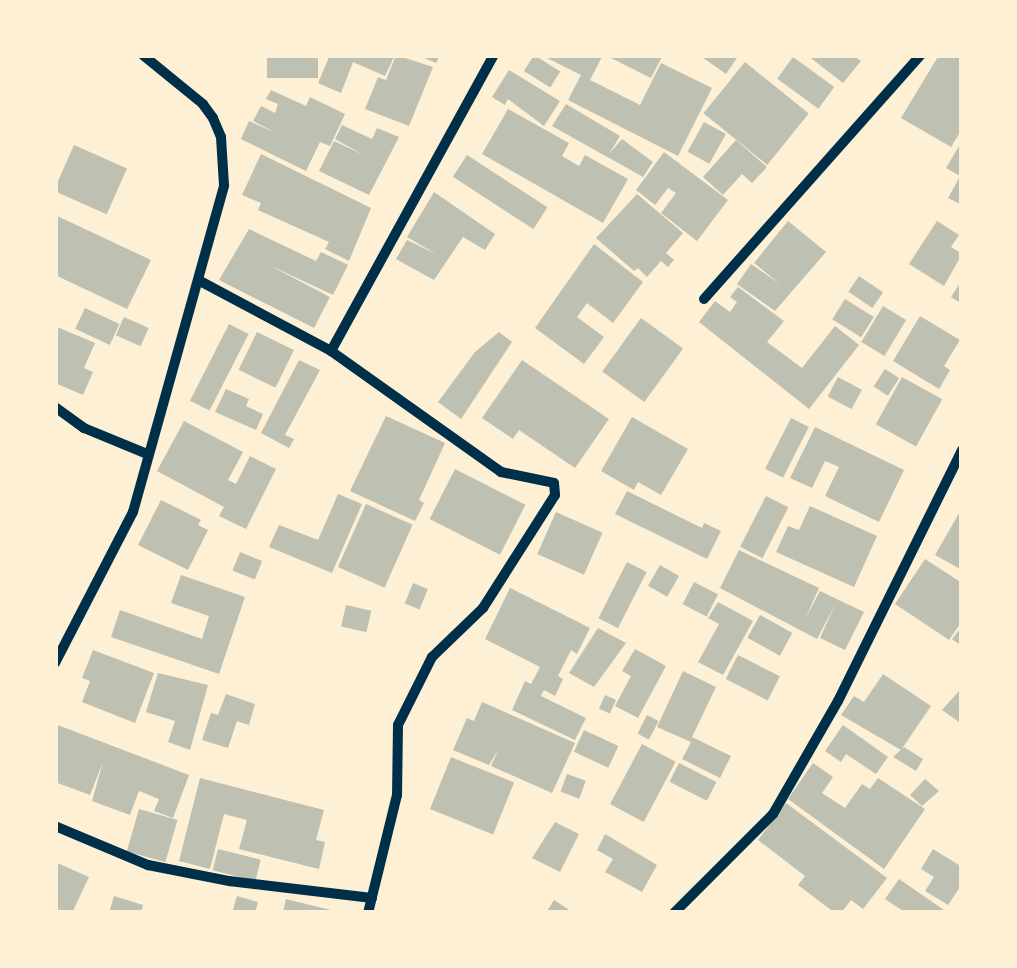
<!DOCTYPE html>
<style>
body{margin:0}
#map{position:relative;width:1017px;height:968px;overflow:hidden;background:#fdf0d5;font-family:Poppins,sans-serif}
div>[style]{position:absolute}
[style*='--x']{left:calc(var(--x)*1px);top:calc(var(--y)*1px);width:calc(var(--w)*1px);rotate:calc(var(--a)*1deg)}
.building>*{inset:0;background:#bec0b2;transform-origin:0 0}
.minor>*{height:10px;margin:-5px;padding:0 5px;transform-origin:5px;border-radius:5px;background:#003049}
span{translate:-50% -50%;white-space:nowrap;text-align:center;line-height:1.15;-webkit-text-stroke:8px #fdf0d5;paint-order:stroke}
.frame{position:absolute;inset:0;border:58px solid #fdf0d5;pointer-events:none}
</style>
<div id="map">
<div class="building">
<i style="left:267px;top:55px;width:51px;height:23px"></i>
<i style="clip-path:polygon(330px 55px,395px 55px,385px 76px,353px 62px,341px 93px,318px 83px)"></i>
<i style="clip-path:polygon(396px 55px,433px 67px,409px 126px,365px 109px,378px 77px,386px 80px)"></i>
<i style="clip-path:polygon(417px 55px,440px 55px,436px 63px)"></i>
<i style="left:534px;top:55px;width:31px;height:19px;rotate:32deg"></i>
<i style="clip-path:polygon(541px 55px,603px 55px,590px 80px,640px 105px,661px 63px,712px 88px,678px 156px,568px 100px,581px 75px)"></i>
<i style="clip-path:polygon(605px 55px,663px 55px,651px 78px)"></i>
<i style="clip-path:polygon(699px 55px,739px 55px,726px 74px)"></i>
<i style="clip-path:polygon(807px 55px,852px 55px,861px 61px,843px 83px)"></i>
<i style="clip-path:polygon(939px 55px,962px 55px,962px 129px,951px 147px,901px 118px)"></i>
<i style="left:793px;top:57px;width:51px;height:27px;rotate:36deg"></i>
<i style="left:745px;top:62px;width:82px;height:66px;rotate:39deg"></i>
<i style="clip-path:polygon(509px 70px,560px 101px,544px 126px,508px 99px,505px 105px,492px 97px)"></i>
<i style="clip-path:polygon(271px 90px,306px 106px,310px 97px,345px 114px,330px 146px,320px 142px,306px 171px,241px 139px,249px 121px,274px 132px,253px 121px,261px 106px,275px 113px,278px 104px,266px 99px)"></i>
<i style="clip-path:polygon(566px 104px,620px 136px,609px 154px,622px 139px,653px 162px,643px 177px,552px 126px)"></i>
<i style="clip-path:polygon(508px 109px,569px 143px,562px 156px,579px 166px,585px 155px,628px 179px,603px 223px,482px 154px)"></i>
<i style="left:704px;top:122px;width:25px;height:34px;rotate:29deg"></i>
<i style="clip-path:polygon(342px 125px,372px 139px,377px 128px,399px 137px,369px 195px,319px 171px,334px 141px,364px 155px,335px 139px)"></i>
<i style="clip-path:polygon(736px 140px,767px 167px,752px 183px,742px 174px,723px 195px,703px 177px)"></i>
<i style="clip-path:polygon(962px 141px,962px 177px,946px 168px)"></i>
<i style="left:74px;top:145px;width:58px;height:50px;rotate:24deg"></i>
<i style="clip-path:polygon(664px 152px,728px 200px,697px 241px,661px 213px,676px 193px,668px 188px,655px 205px,636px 190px)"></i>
<i style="clip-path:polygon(261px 154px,371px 208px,349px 261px,325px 249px,329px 242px,258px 210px,261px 203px,242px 195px)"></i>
<i style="left:467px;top:155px;width:96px;height:26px;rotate:33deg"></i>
<i style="clip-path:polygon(959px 178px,962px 180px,962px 205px,948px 198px)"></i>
<i style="clip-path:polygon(434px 192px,495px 234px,485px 250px,463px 237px,434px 280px,396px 259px,407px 240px,436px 254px,407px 237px)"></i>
<i style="clip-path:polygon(637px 194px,683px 233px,666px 253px,674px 260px,668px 267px,661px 261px,647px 277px,638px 268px,634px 271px,596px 238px)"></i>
<i style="clip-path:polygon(55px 215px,151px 260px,127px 309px,55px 275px)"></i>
<i style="clip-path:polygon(788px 221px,826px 252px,775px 311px,737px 284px,751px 264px,780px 284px,754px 263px)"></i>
<i style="clip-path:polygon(937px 221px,959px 235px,951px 247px,962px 254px,944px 286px,909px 264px)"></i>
<i style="clip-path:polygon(249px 229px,316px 261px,321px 252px,348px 265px,333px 295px,267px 264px,330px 297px,314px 328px,219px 280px)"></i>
<i style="clip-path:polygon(594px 244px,643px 282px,613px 323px,587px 303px,577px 317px,604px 337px,584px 364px,535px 328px)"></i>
<i style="left:859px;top:276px;width:29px;height:19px;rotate:34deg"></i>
<i style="clip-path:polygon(962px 280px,962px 304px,951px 297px)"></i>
<i style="clip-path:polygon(738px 287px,784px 321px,767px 342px,802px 368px,835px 326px,859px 345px,809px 409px,699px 322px,715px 301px,730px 312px,737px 302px,730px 297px)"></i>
<i style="left:845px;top:299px;width:34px;height:24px;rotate:32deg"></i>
<i style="left:883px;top:306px;width:27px;height:42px;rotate:31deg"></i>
<i style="left:85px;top:308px;width:38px;height:23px;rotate:25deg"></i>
<i style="clip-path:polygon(920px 316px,960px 340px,944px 366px,950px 370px,939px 389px,893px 361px)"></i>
<i style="left:124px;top:317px;width:27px;height:20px;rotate:24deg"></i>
<i style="left:641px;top:318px;width:52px;height:66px;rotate:36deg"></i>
<i style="left:229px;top:324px;width:22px;height:86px;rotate:27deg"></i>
<i style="clip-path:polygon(55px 326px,95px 343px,84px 368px,93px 372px,83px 395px,55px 383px)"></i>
<i style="left:257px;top:332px;width:41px;height:42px;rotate:26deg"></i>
<i style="clip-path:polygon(499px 332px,512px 342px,461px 419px,438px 402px,475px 352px)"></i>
<i style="clip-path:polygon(299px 360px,320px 370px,285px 435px,294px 439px,289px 448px,261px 433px)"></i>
<i style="clip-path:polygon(522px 360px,609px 419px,575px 468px,519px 430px,513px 439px,482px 418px)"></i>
<i style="left:885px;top:369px;width:17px;height:21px;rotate:33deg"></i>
<i style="left:838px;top:377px;width:27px;height:22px;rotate:28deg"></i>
<i style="left:902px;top:377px;width:46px;height:54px;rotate:29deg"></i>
<i style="clip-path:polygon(226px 389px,249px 399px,246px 406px,263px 414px,256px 430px,215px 412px)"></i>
<i style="clip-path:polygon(386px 416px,445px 443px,419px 500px,424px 503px,415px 521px,350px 491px)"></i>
<i style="clip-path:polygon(632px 417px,688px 449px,661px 495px,638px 482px,634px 490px,601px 471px)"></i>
<i style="left:791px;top:418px;width:20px;height:57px;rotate:27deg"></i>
<i style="clip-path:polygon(184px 421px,243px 452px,228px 480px,236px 484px,250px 456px,276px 469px,246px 529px,219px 516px,224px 507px,157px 471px)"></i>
<i style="clip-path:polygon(815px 427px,904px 470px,879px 522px,825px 496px,839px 467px,825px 461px,812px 488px,790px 478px)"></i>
<i style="left:455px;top:469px;width:79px;height:56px;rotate:27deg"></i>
<i style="clip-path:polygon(627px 491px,702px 528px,704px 523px,721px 531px,707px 559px,615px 514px)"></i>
<i style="clip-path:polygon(338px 494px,362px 504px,332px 573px,269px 547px,279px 525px,318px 540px)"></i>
<i style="left:766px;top:496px;width:25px;height:57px;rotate:27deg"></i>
<i style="clip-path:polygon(161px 500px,201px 520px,198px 525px,208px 530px,188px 570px,138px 545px)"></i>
<i style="left:366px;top:504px;width:51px;height:69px;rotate:24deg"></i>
<i style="clip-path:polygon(810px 506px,877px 536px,854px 587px,776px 552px,788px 526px,799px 530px)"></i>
<i style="clip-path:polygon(962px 508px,962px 570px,935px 555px)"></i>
<i style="left:556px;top:512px;width:51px;height:46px;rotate:24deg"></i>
<i style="clip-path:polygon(739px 550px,819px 588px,805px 619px,820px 591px,864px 612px,845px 650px,820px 638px,835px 605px,817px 639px,720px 588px)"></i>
<i style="left:240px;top:552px;width:24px;height:20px;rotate:22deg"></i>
<i style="clip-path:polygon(925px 559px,962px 583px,962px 621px,949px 640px,895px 604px)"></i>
<i style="left:627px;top:562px;width:22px;height:63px;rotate:27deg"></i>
<i style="left:660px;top:565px;width:22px;height:24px;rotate:30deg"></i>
<i style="clip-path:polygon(181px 575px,245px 597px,219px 674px,111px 637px,120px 610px,202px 639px,209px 616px,171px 603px)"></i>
<i style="left:694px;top:582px;width:27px;height:25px;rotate:27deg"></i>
<i style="left:413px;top:583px;width:16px;height:22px;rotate:22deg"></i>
<i style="clip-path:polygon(510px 588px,590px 628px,577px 654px,571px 650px,558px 676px,563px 679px,555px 696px,544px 690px,541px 696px,586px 718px,575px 740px,512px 710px,525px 681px,531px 684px,540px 667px,485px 639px)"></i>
<i style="clip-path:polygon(718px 602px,753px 621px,723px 675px,698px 662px,719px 624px,708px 618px)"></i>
<i style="left:346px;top:605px;width:26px;height:22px;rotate:13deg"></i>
<i style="left:760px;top:615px;width:37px;height:26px;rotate:29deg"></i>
<i style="clip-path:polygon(962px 626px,962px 646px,952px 639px)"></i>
<i style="clip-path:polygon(598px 628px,626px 643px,594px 687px,569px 673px)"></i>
<i style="clip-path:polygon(635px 649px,666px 666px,638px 718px,615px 706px,631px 676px,622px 671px)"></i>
<i style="clip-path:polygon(93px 650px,154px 673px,135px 723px,82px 702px,90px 681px,82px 678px)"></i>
<i style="left:738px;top:655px;width:47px;height:27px;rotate:27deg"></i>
<i style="clip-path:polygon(683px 671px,716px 687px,692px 737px,731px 756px,720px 778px,682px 759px,691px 742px,657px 727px)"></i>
<i style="clip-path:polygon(158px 673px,208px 685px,190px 750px,168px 742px,175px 721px,146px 712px)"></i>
<i style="clip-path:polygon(883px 674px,931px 706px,901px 750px,841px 715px,854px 696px,864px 702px)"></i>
<i style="clip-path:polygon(960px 690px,962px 692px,962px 724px,942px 710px)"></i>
<i style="clip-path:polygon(226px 694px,255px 704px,249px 725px,237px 721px,228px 748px,202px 740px,211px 713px,218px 715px)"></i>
<i style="left:605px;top:695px;width:12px;height:15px;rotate:24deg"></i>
<i style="clip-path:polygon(482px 702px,575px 743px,552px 793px,491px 766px,498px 750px,489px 765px,453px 750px,467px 718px,474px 721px)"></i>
<i style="left:647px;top:715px;width:13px;height:21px;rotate:27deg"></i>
<i style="clip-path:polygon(55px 724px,189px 775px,173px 818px,154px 811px,159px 799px,139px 791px,130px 815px,92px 801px,103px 762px,90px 795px,55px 782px)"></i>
<i style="clip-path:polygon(843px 725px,888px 757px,876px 774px,846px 754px,841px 762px,825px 751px)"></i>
<i style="left:584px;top:730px;width:38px;height:24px;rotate:25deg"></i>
<i style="left:642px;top:744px;width:38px;height:68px;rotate:28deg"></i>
<i style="clip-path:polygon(904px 747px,923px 759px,916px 771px,893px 757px)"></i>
<i style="left:451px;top:757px;width:68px;height:56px;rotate:22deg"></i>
<i style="left:679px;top:763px;width:42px;height:21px;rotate:27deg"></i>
<i style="clip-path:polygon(813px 763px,833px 777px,822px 793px,845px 808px,862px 784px,870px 789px,878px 778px,925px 809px,884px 869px,788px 799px)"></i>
<i style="left:567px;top:774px;width:20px;height:19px;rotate:20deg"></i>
<i style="clip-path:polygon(200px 778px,324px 810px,316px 840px,325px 842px,319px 869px,239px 849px,247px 820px,224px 814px,210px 869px,179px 861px)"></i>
<i style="clip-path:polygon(925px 779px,939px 791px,922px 806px,910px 795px)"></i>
<i style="clip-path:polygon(786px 803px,887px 878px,863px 909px,851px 900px,841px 913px,835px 913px,798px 885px,805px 876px,758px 840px)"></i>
<i style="left:139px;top:809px;width:40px;height:44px;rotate:16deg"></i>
<i style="clip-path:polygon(555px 822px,579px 834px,560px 872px,532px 858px)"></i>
<i style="clip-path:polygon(605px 834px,657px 865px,642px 892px,605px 872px,613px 859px,597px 850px)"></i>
<i style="left:218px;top:849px;width:44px;height:22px;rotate:14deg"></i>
<i style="clip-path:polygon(933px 849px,962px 867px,962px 884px,948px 905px,925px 891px,934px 877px,921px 869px)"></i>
<i style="clip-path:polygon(55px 862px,89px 877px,72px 913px,55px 913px)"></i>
<i style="clip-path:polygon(899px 879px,944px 910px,941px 913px,906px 913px,885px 899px)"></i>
<i style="clip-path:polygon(114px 896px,143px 905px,141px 913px,109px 913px)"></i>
<i style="clip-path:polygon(237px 896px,258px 902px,255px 913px,232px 913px)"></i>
<i style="clip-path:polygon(286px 899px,339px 912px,339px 913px,283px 913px)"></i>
<i style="clip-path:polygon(554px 900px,574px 913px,546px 913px)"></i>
</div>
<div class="minor">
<i style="--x:200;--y:281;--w:149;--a:28.1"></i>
<i style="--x:331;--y:351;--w:209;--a:35.4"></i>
<i style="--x:501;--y:472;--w:54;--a:11.7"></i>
<i style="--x:554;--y:483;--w:12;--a:85"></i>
<i style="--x:555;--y:495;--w:134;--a:122.5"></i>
<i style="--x:483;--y:608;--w:71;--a:136.1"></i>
<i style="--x:432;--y:657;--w:76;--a:116.6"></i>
<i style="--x:398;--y:725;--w:70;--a:90.8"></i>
<i style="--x:397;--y:795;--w:122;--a:103.8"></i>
<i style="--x:704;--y:299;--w:327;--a:-48.4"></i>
<i style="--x:331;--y:351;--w:338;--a:-61.2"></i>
<i style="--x:55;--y:407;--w:36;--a:36"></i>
<i style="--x:84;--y:428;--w:68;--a:22.4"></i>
<i style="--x:55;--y:663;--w:170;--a:-62.7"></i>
<i style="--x:133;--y:512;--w:339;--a:-74.4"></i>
<i style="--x:224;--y:185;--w:48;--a:-93.6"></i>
<i style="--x:221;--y:137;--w:21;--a:-113"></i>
<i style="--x:213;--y:118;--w:17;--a:-126"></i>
<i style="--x:203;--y:104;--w:77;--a:-140.8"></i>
<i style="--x:55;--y:826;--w:101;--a:22.8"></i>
<i style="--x:148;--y:865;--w:83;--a:11.2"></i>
<i style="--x:229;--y:881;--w:144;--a:6.8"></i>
<i style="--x:674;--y:913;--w:140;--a:-45"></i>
<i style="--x:773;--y:814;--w:130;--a:-60.1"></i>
<i style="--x:838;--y:701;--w:280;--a:-63.7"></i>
</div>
<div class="frame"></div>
</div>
